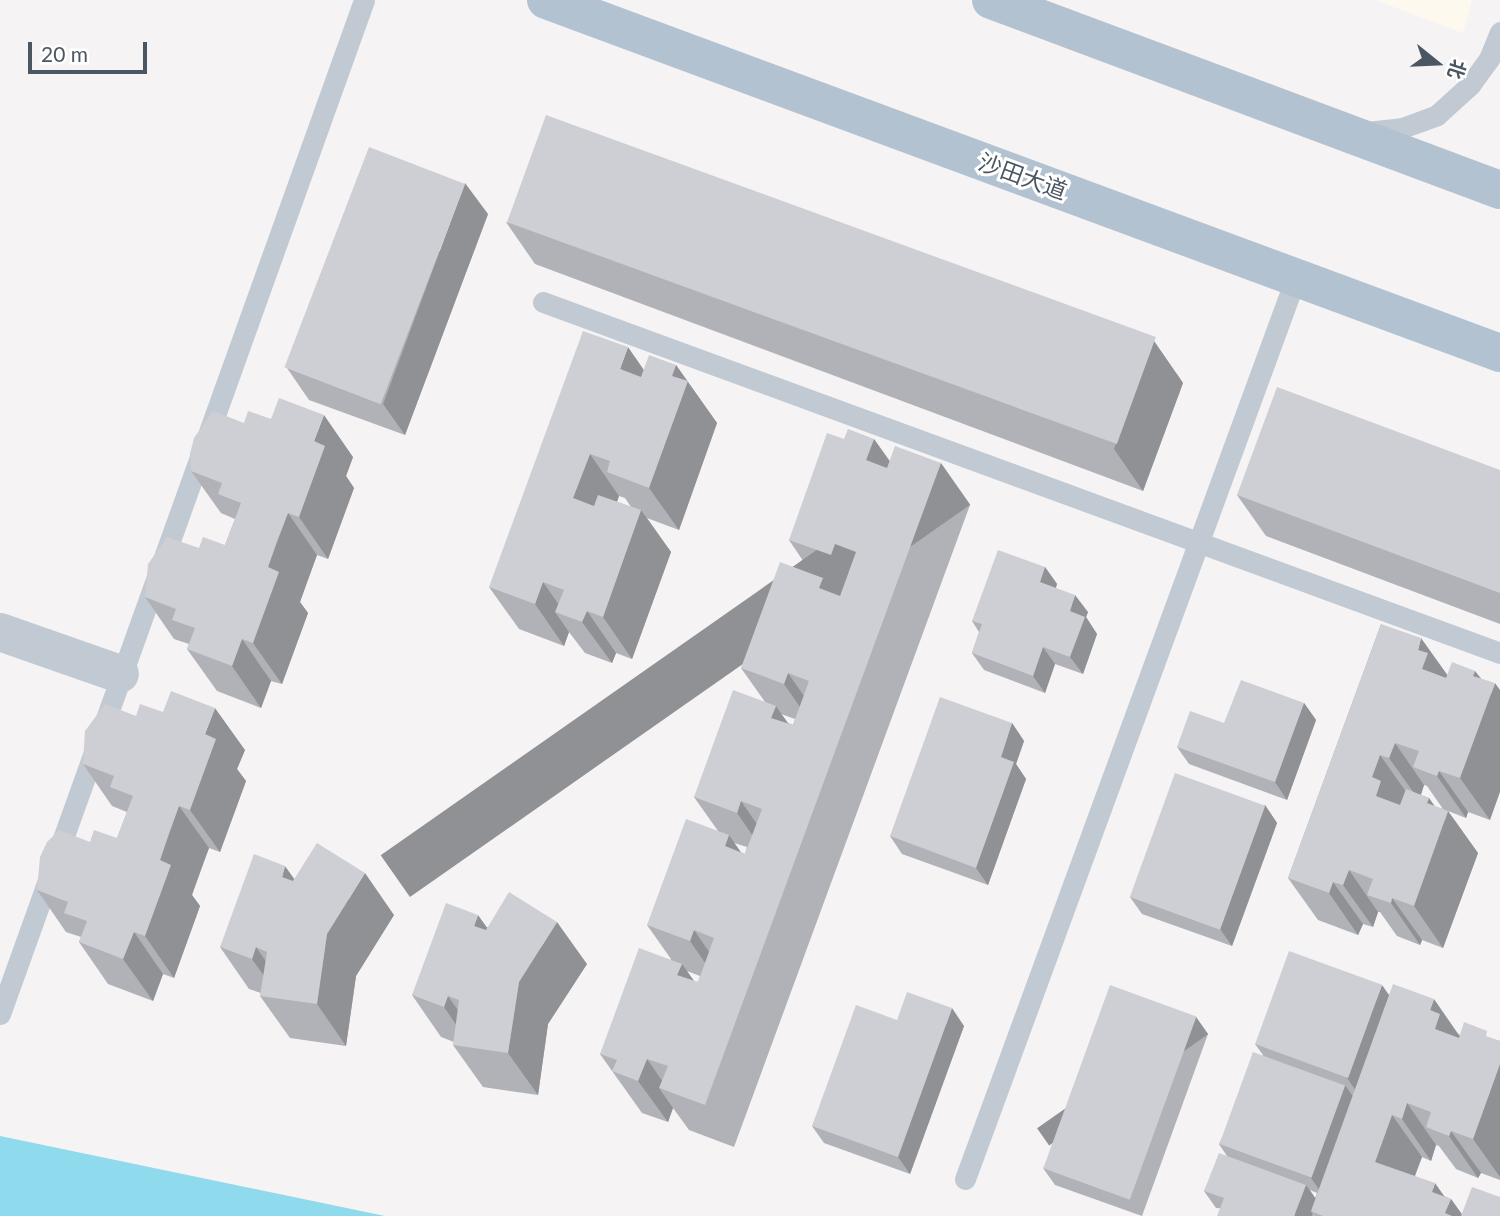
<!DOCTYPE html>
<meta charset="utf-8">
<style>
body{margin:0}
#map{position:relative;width:1500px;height:1216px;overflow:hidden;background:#f5f3f3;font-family:Lato,"Noto Sans SC",sans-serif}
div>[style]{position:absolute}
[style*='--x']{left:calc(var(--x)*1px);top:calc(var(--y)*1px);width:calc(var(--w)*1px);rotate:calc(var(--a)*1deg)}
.commercial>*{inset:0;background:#fdf9ef}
.water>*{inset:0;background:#90daee}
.lane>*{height:21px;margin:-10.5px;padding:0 10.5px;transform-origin:10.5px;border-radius:10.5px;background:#c1cad2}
.street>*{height:38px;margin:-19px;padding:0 19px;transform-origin:19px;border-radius:19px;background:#c1cad2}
.primary>*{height:38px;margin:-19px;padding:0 19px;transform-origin:19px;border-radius:19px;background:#b3c2d1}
.wall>*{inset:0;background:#b0b2b7}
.shaded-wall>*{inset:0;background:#909195;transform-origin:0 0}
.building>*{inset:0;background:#cdcfd5;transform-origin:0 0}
span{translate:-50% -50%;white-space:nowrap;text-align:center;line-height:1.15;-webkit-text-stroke:6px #fff;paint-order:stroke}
.street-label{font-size:23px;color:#4a5661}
.north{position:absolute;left:1402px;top:28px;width:70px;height:70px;-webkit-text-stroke:5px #fff;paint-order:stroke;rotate:108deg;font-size:19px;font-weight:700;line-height:28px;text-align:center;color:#4a5661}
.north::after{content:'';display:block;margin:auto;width:24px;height:32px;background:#4a5661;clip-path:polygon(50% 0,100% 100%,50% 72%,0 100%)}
.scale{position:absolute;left:28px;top:42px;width:119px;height:32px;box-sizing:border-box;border:4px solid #4a5661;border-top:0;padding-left:9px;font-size:21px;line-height:24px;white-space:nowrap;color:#4a5661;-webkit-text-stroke:5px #fff;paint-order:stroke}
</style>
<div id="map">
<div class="commercial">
<i style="clip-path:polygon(1375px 0,1472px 0,1463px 33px)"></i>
</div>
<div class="water">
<i style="clip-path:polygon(0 1136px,385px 1216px,0 1216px)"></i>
</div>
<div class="lane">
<i style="--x:1366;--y:132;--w:36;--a:-6"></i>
<i style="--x:1402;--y:128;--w:37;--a:-20"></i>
<i style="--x:1437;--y:115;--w:45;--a:-42.3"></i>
<i style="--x:1470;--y:85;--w:32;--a:-54"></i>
<i style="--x:1489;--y:59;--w:29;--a:-68"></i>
<i style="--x:543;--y:302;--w:1019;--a:20.14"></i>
<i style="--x:0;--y:1014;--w:1077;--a:-70.25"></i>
<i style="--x:965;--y:1179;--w:961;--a:-69.85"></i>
</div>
<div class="street">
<i style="--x:0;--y:632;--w:127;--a:19.3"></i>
</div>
<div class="primary">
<i style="--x:546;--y:0;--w:1017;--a:20.31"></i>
<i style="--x:991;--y:0;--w:543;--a:20.47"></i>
</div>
<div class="wall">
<i style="clip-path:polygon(488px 214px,405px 435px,309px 400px,287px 368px)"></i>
<i style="clip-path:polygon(506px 222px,1154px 341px,1183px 383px,1143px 491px,535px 264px)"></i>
<i style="clip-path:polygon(evenodd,676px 365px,717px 423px,679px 530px,647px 518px,671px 552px,632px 659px,616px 653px,612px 663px,585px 653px,569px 632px,564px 646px,519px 629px,489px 587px,644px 370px,676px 365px,619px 496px,625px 498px,631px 507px,617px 502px,619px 496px)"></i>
<i style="clip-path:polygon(evenodd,844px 439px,874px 439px,890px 461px,970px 505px,734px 1147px,689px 1130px,673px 1108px,668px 1122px,642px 1113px,600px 1054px,671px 959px,647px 925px,718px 831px,694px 797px,765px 702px,741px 668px,812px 574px,789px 540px,844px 439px,829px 585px,842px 590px,840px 596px,835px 595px,829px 585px,844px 439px,781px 714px,795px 719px,793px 725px,788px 723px,781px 714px,844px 439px,734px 843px,747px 847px,745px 854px,740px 852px,734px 843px,844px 439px,687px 971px,700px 976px,698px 982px,694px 981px,687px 971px)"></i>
<i style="clip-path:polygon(353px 457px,346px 476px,354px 488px,328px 559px,317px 555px,307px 582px,300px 602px,308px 613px,282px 684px,271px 681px,261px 708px,217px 691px,187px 649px,189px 644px,174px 639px,145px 597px,199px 548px,225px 545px,235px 519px,221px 513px,191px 471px)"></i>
<i style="clip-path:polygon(1500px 470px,1500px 624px,1266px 536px,1237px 495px)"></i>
<i style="clip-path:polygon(1045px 567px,1057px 584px,1056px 588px,1088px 612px,1086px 617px,1097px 634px,1083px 674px,1055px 664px,1045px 693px,984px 670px,972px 653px,979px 632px,972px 621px)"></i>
<i style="clip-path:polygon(evenodd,1381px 624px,1447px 675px,1475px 671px,1481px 678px,1490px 820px,1468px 812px,1466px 818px,1448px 811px,1478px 853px,1443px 948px,1422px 940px,1420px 945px,1397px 936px,1380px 912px,1378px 912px,1373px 927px,1363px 924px,1358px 935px,1318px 920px,1288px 878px,1381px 624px,1424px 785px,1427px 786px,1443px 809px,1434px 806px,1429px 798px,1421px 795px,1424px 785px)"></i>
<i style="clip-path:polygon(1304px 703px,1316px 720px,1287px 800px,1189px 764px,1177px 747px,1224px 723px)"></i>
<i style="clip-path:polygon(136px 716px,245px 750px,237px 769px,246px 781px,220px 852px,209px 848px,198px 875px,192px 895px,200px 906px,174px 978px,163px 974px,153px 1001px,108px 984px,79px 942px,81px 937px,66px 932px,37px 890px,90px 842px,117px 838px,127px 812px,112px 806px,83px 764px)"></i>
<i style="clip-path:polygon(1012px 723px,1024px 741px,1016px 764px,1026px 779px,988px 885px,902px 854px,890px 836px)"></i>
<i style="clip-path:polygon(1265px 805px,1277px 823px,1232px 946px,1142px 914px,1130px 897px)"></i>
<i style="clip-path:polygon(294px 879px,394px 915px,356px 976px,346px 1046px,290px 1038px,260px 996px,261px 993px,249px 989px,220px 947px)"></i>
<i style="clip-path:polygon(487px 927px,587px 964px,548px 1024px,538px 1095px,483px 1087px,453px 1045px,454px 1042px,441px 1037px,412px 995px)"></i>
<i style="clip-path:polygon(evenodd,1389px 995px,1460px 1035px,1493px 1039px,1500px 1041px,1500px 1180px,1481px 1173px,1478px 1178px,1456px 1169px,1439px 1146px,1436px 1145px,1431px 1161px,1422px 1157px,1415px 1176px,1444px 1196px,1451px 1199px,1462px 1214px,1500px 1216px,1314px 1216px,1313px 1215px,1216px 1208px,1204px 1191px,1227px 1156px,1219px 1144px,1263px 1055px,1255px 1044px,1389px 995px,1310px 1190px,1317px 1193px,1315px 1198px,1310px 1190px)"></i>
<i style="clip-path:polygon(1196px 1017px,1208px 1034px,1142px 1216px,1055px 1185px,1043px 1168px)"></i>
<i style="clip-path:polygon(897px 1020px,964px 1026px,910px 1174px,824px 1143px,812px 1126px)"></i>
</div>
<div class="shaded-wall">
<i style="clip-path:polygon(465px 183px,488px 214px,405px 435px,383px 404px)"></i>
<i style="clip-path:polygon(1154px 341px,1183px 383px,1143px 491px,1114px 449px)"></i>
<i style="clip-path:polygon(628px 347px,657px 389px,620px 369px)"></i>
<i style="clip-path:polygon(676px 365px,717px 423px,679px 530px,649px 488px,672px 376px)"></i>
<i style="clip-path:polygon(324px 415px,353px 457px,346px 476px,354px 488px,328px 559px,299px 517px,314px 441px)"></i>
<i style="clip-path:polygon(874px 439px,903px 481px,866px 460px)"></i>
<i style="clip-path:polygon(590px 454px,619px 496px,603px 540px,573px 498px)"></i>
<i style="left:941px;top:463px;width:51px;height:684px;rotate:55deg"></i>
<i style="clip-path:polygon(641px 510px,671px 552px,632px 659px,603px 617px)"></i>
<i style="clip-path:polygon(288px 513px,317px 555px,300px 602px,308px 613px,282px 684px,253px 643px,268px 567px)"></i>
<i style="clip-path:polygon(835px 544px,865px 586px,860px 597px,831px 555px)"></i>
<i style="clip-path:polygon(1045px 567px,1057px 584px,1052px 599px,1040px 582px)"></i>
<i style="clip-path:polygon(823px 578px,852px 620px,819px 588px)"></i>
<i style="clip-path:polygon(543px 582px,566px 615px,555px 612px,569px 632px,564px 646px,535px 604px)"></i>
<i style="clip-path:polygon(1075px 595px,1088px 612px,1086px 617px,1097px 634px,1083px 674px,1070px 657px,1070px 611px)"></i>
<i style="clip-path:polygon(587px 611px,616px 653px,612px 663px,582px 622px)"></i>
<i style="clip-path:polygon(1421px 638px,1451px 680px,1422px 669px,1418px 650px)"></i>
<i style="clip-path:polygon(242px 639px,271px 681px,261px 708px,232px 666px)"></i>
<i style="clip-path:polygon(1043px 647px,1055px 664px,1045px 693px,1033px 676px)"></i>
<i style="clip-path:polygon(1475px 671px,1491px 694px,1495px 683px,1500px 690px,1500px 792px,1490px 820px,1460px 778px,1473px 676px)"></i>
<i style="clip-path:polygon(788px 673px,817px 715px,813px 726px,784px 684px)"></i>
<i style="clip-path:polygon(1304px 703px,1316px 720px,1287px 800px,1275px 782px)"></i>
<i style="clip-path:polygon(776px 706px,805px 748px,771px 718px)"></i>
<i style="clip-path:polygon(215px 708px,245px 750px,237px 769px,246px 781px,220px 852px,190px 810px,205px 734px)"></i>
<i style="clip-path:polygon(1012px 723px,1024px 741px,1016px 764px,1026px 779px,988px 885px,976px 868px,1001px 757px)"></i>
<i style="clip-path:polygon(1395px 743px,1424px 785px,1419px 800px,1389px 758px)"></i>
<i style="clip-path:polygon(1380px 755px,1409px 796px,1403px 812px,1376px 796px,1372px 777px)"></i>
<i style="clip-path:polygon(1439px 771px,1468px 812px,1466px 818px,1437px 776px)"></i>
<i style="clip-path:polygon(1429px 798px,1445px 821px,1448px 811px,1478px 853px,1443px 948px,1414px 906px,1427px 803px)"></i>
<i style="clip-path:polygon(741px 801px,770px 843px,766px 855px,737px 813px)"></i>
<i style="clip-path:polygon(1265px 805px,1277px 823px,1232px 946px,1220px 929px)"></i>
<i style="clip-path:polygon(179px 806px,209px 848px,192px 895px,200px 906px,174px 978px,145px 936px,160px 860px)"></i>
<i style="clip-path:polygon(729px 835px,758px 877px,725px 846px)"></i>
<i style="clip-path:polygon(285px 866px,315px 908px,282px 877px)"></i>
<i style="clip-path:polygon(1349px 870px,1378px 912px,1373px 927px,1343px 885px)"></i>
<i style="clip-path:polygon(365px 873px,394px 915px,356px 976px,346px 1046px,317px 1004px,327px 934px)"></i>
<i style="clip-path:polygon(1333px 882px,1363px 924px,1358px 935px,1329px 893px)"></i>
<i style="clip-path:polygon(1392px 898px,1422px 940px,1420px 945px,1391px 903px)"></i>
<i style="clip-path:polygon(478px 915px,508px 957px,474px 926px)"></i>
<i style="clip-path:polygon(557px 922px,587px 964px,548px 1024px,538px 1095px,508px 1053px,519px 982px)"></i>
<i style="clip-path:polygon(694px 930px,723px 972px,719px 983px,690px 941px)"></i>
<i style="clip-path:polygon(134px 932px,163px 974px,153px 1001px,123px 959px)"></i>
<i style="clip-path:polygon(256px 947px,285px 989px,280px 999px,252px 959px)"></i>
<i style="clip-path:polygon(682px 964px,711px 1005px,677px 975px)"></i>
<i style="clip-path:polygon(1382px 985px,1394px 1002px,1359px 1095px,1347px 1078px)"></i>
<i style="clip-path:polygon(448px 996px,477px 1038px,472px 1048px,444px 1007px)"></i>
<i style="clip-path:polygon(1434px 999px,1463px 1041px,1435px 1029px,1430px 1010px)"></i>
<i style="clip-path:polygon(952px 1008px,964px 1026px,910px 1174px,898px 1157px)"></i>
<i style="left:1196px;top:1017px;width:21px;height:194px;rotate:55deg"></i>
<i style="clip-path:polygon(647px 1059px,670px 1092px,659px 1088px,673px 1108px,668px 1122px,638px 1081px)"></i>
<i style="clip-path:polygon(1500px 1064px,1500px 1177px,1473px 1139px)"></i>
<i style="clip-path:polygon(1345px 1085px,1357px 1102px,1323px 1195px,1311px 1178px)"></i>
<i style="clip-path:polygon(1407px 1103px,1436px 1145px,1431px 1161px,1402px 1119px)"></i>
<i style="clip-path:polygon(1392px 1115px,1422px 1157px,1404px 1204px,1375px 1162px)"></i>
<i style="clip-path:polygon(1451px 1131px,1481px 1173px,1478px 1178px,1449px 1136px)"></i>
<i style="clip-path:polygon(1435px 1183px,1449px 1203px,1451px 1199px,1463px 1216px,1447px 1216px,1432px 1192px)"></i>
<i style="clip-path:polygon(1306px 1185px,1318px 1202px,1311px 1211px,1313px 1216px,1294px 1216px)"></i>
</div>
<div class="building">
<i style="left:546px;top:115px;width:649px;height:114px;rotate:20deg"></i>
<i style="left:369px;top:147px;width:103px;height:236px;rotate:21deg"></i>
<i style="clip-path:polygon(583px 331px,628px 347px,620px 369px,641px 377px,649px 355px,676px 365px,672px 376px,688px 381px,649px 488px,607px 472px,610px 461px,590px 454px,573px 498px,594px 506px,598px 495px,641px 510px,603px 617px,587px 611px,582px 622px,555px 612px,564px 590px,543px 582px,535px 604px,489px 587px)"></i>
<i style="clip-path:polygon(1277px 387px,1500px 470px,1500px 593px,1237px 495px)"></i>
<i style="clip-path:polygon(279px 398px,324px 415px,314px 441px,325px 446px,299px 517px,288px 513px,277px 541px,268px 567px,279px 572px,253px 643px,242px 639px,232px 666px,187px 649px,195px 628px,172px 620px,176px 609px,145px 597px,148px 564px,167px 537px,199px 548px,203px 537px,225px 545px,241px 503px,218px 494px,222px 483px,191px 471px,190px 454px,194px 438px,213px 411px,244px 423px,248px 411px,271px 419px)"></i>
<i style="clip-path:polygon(848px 429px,874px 439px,866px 460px,887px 468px,895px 446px,941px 463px,705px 1105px,659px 1088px,668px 1066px,647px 1059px,638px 1081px,612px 1071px,617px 1060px,600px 1054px,639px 948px,682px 964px,677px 975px,698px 982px,714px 938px,694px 930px,690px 941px,647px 925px,686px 819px,729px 835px,725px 846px,745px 854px,762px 809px,741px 801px,737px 813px,694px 797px,733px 690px,776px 706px,771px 718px,793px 725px,809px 681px,788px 673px,784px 684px,741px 668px,780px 562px,823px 578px,819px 588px,840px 596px,856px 552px,835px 544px,831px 555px,789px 540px,827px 433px,844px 439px)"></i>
<i style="clip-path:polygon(998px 550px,1045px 567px,1040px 582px,1075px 595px,1070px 611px,1085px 617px,1070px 657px,1043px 647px,1033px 676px,972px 653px,982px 624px,972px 621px)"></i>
<i style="clip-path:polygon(1381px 624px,1421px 638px,1418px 650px,1428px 653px,1422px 669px,1446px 678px,1452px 662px,1475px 671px,1473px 676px,1495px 683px,1460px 778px,1439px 771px,1437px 776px,1413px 767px,1419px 751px,1395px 743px,1389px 758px,1380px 755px,1372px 777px,1381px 781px,1376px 796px,1400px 805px,1406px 789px,1429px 798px,1427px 803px,1448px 811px,1414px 906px,1392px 898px,1391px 903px,1367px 895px,1373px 879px,1349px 870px,1343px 885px,1333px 882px,1329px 893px,1288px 878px)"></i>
<i style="clip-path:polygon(1241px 680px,1304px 703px,1275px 782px,1177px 747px,1190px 711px,1224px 723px)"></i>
<i style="clip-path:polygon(171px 691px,215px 708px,205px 734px,216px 739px,190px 810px,179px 806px,169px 833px,160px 860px,171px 865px,145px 936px,134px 932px,123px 959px,79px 942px,87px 921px,64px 913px,68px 902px,37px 890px,40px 857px,47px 842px,59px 830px,90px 842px,94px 830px,117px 838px,133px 796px,110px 787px,114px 776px,83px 764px,85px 731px,105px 704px,136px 716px,140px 704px,163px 712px)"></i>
<i style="clip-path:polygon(940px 697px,1012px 723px,1001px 757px,1014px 762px,976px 868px,890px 836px)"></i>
<i style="left:1175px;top:773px;width:96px;height:132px;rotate:20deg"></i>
<i style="clip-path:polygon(317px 843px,365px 873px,327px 934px,317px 1004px,260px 996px,267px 952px,256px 947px,252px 959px,220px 947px,254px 854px,285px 866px,282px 877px,293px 881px)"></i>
<i style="clip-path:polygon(509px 892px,557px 922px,519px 982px,508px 1053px,453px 1045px,459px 1000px,448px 996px,444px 1007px,412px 995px,446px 903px,478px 915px,474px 926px,486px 930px)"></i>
<i style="left:1289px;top:951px;width:99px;height:99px;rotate:20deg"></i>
<i style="clip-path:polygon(1393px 984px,1434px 999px,1430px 1010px,1440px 1014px,1435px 1029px,1459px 1038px,1464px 1022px,1487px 1031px,1486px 1036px,1500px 1041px,1500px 1064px,1473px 1139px,1451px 1131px,1449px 1136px,1426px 1127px,1431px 1112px,1407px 1103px,1402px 1119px,1392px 1115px,1375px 1162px,1435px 1183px,1432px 1192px,1451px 1199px,1445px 1213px,1452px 1216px,1323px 1216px,1311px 1211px)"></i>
<i style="left:1110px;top:985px;width:92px;height:195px;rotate:20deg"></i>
<i style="clip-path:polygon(907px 992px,952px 1008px,898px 1157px,812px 1126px,856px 1005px,897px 1020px)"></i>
<i style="left:1253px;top:1052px;width:98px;height:98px;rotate:20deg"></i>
<i style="clip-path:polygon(1219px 1153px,1306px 1185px,1294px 1216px,1217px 1216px,1224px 1198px,1204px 1191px)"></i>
<i style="clip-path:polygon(1472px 1187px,1500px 1197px,1500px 1216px,1461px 1216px)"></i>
</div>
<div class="street-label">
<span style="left:1023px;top:176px;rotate:20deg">沙田大道</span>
</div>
<div class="north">北</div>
<div class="scale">20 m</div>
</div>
